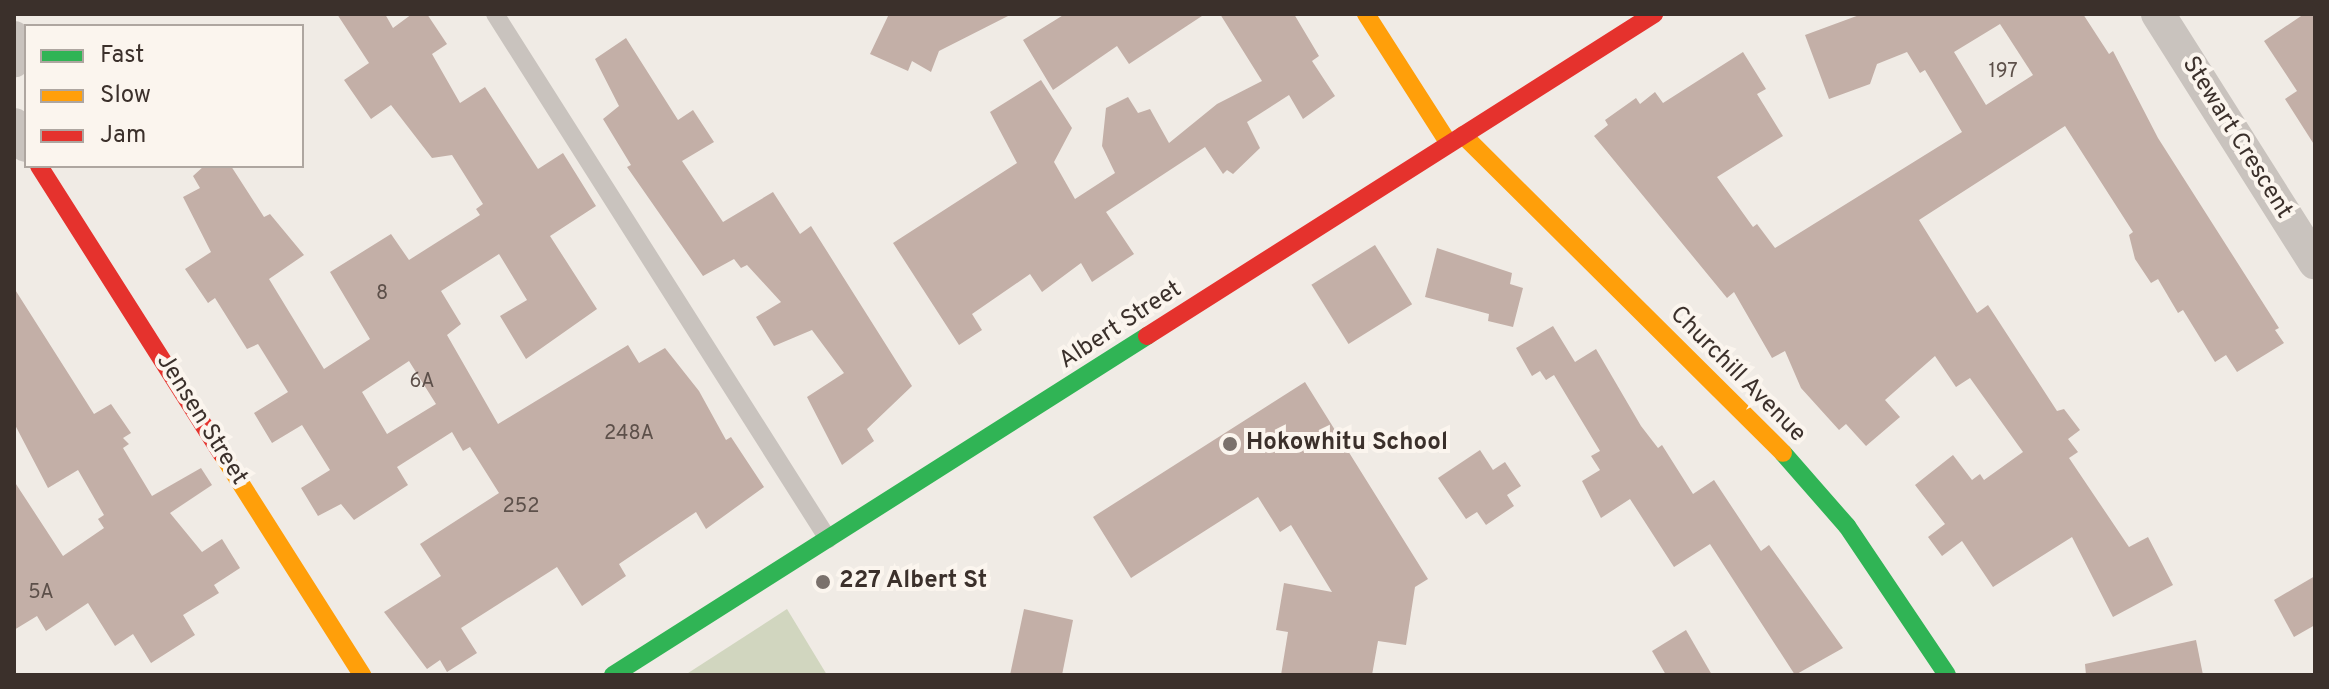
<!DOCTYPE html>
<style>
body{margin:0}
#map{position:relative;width:2329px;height:689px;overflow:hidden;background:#f0ebe5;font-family:Overpass,sans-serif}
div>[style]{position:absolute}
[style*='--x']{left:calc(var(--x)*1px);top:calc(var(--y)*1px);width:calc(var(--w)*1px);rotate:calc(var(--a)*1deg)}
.green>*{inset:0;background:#d1d6bf}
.building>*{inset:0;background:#c3afa7;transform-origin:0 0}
.lane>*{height:18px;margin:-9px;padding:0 9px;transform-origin:9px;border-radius:9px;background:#c9c3be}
.street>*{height:34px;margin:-17px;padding:0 17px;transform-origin:17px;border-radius:17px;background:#c9c3be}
.fast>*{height:18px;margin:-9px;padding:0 9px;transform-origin:9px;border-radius:9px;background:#30b455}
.slow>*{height:18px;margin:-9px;padding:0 9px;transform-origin:9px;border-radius:9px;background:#ff9f0a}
.jam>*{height:18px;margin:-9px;padding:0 9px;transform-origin:9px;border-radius:9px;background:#e5322d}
.dots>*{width:22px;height:22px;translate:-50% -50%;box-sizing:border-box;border:4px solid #fbf5ee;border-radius:50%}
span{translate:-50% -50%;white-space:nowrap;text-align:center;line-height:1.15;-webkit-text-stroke:8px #fbf5ee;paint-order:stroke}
.number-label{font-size:20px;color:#5d504a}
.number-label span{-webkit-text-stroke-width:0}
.street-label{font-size:24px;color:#3b302b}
.poi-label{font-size:24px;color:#3b302b;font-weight:700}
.left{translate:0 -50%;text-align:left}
.frame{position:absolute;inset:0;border:16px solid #3b302b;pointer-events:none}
.legend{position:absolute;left:24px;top:24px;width:280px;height:144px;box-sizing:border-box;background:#fbf5ee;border:2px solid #aea6a0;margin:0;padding:10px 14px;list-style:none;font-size:24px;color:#3b302b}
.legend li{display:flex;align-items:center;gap:16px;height:40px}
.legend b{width:40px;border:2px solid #aea6a0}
</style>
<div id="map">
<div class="green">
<i style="clip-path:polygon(787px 609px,827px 675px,685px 675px)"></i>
</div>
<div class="building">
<i style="clip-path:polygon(evenodd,337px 14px,385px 14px,393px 28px,412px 14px,427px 14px,447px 44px,432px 54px,460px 103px,485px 87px,538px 169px,563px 153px,596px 206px,550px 236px,597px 309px,526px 359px,500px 316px,527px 300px,499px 254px,441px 291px,461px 324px,447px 335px,498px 424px,628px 345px,639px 363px,665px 348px,699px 391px,726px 440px,731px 437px,764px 487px,706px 529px,696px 512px,619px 564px,626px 576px,582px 606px,557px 567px,461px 628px,477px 653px,447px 672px,440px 660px,427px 669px,384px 612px,441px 576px,420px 544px,499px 493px,470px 447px,463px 451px,452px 432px,397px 467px,408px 485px,354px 520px,341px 504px,318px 516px,301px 488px,330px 470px,302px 425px,272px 443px,254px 413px,288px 392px,258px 344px,247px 349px,215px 298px,208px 303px,185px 269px,211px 252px,183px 197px,200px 188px,193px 176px,204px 166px,231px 166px,264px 217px,270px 214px,304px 255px,269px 279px,324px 369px,370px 339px,330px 272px,391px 234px,409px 260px,480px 215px,476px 209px,483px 204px,452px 155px,432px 158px,391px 105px,371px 119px,344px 80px,369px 63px,337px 14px,409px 361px,436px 404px,387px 434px,362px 392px,409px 361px)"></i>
<i style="clip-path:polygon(889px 14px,1012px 14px,939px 51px,931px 72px,912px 61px,908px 71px,870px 54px)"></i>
<i style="clip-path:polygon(1065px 14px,1205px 14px,1129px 64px,1117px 46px,1053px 90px,1023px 40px)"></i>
<i style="clip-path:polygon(1220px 14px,1294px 14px,1319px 56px,1312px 61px,1335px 96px,1303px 119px,1289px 95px,1247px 122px,1260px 148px,1233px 174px,1227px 170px,1223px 174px,1205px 147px,1106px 212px,1134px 254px,1092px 282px,1081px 263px,1042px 292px,1030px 274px,972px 314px,982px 330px,959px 345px,893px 243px,1017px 163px,990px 112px,1041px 80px,1072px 128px,1054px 162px,1075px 199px,1115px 173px,1102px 146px,1106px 108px,1128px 97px,1138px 113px,1150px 109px,1169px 143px,1217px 104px,1262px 81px)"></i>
<i style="clip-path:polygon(evenodd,1862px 14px,2083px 14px,2109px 54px,2113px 51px,2158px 138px,2279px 328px,2275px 330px,2284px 343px,2237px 372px,2226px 355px,2215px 362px,2183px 310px,2178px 313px,2158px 279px,2151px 283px,2135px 259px,2129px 235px,2133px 232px,2065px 126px,1919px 220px,1977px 313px,1988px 305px,2057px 411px,2064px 409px,2080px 430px,2068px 439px,2078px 452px,2069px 458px,2129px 547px,2148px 537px,2173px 585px,2113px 617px,2072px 537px,1993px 587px,1962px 541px,1942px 556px,1928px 537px,1945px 524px,1915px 485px,1953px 455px,1972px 480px,1980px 474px,1984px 480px,2023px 452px,1970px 378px,1956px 387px,1935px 356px,1885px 400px,1900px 417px,1866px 446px,1846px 424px,1839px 430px,1801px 388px,1785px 351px,1772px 358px,1734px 292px,1727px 298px,1594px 136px,1608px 125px,1605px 120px,1636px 98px,1640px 104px,1655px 92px,1663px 103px,1743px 52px,1766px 89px,1757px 94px,1783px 136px,1717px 177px,1753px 227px,1757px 224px,1775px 248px,1962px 132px,1925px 70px,1920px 73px,1907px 52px,1877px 64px,1870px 84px,1829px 99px,1805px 35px,1862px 14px,2000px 24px,2033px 75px,1986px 105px,1954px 52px,2000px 24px)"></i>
<i style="clip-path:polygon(2304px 14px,2315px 14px,2315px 146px,2285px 99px,2297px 91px,2264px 41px)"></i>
<i style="clip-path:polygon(626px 38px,678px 120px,693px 110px,714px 142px,682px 161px,723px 222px,773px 192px,800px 234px,811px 226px,912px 386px,867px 429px,874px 441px,842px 465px,807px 397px,844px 373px,812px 330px,774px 346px,756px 317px,781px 302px,747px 265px,741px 268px,734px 259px,703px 276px,627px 167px,631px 165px,603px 119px,619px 106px,595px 59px)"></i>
<i style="left:1375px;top:245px;width:70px;height:75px;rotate:58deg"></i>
<i style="clip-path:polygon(1437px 248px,1512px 273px,1510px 284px,1523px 288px,1513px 327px,1488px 321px,1489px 314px,1425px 297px)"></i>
<i style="clip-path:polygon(14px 288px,94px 414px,111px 404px,131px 433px,123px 438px,129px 444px,123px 448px,152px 496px,201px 468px,212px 485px,170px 513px,202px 552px,222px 539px,240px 568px,214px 585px,219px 593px,183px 615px,195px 635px,151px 663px,133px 634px,115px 646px,88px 603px,46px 631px,37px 616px,14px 630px,14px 481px,63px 556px,104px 528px,98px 519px,104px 515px,78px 470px,48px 488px,14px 423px)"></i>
<i style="clip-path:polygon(1553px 326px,1575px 362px,1596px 349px,1641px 426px,1658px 448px,1662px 445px,1693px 494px,1714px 480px,1761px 551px,1769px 545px,1843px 648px,1795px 675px,1710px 544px,1674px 567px,1630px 499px,1601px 518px,1582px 481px,1600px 470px,1591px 456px,1600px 451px,1554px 375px,1546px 380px,1540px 371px,1532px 376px,1516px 348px)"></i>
<i style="clip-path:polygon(1305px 382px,1428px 579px,1415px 587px,1406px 645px,1378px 641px,1372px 675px,1281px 675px,1288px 632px,1276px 630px,1284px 583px,1332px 592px,1291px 525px,1280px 532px,1258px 497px,1131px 578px,1093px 517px)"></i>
<i style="clip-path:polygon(1480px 450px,1493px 470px,1505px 462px,1521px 486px,1507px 495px,1514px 506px,1486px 525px,1477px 512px,1466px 519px,1438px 478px)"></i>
<i style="clip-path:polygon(2315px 576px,2315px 625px,2294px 637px,2274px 600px)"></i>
<i style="clip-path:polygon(1024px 609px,1073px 620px,1062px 675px,1010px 675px)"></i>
<i style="clip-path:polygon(1686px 630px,1712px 675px,1666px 675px,1652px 651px)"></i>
<i style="clip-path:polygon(2196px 640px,2203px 675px,2086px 675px,2085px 664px)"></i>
</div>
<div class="lane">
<i style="--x:495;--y:14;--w:622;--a:57.61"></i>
</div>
<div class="street">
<i style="--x:2158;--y:14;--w:294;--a:57.7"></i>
<i style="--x:14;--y:38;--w:8;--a:60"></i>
<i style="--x:18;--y:45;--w:16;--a:105"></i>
<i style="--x:14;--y:125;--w:23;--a:59"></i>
</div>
<div class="fast">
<i style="--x:1783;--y:453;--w:97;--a:48.8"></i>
<i style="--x:1847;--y:526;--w:179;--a:56.1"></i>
<i style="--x:613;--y:675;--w:633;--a:-32.41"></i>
</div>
<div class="slow">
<i style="--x:1366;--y:14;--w:154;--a:57.4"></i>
<i style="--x:1463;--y:135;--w:451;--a:44.8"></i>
<i style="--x:222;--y:454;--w:262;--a:57.6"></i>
</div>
<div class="jam">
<i style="--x:39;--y:166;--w:341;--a:57.6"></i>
<i style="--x:1147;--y:336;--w:601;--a:-32.42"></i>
</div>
<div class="dots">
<i style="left:1230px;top:444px;background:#7a716c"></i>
<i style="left:823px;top:582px;background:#7a716c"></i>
</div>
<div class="number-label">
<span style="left:2003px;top:72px">197</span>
<span style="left:382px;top:294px">8</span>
<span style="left:422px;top:382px">6A</span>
<span style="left:629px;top:434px">248A</span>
<span style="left:521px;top:507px">252</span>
<span style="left:41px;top:593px">5A</span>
</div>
<div class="street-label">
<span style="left:2236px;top:138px;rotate:58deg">Stewart Crescent</span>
<span style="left:1121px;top:326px;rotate:-33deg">Albert Street</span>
<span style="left:1737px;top:375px;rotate:45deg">Churchill Avenue</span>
<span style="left:201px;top:420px;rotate:58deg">Jensen Street</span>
</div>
<div class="poi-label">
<span class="left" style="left:1246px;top:444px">Hokowhitu School</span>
<span class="left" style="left:839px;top:582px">227 Albert St</span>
</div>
<div class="frame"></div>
<ul class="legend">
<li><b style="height:10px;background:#30b455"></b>Fast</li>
<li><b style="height:10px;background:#ff9f0a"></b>Slow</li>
<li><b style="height:10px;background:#e5322d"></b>Jam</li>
</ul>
</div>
